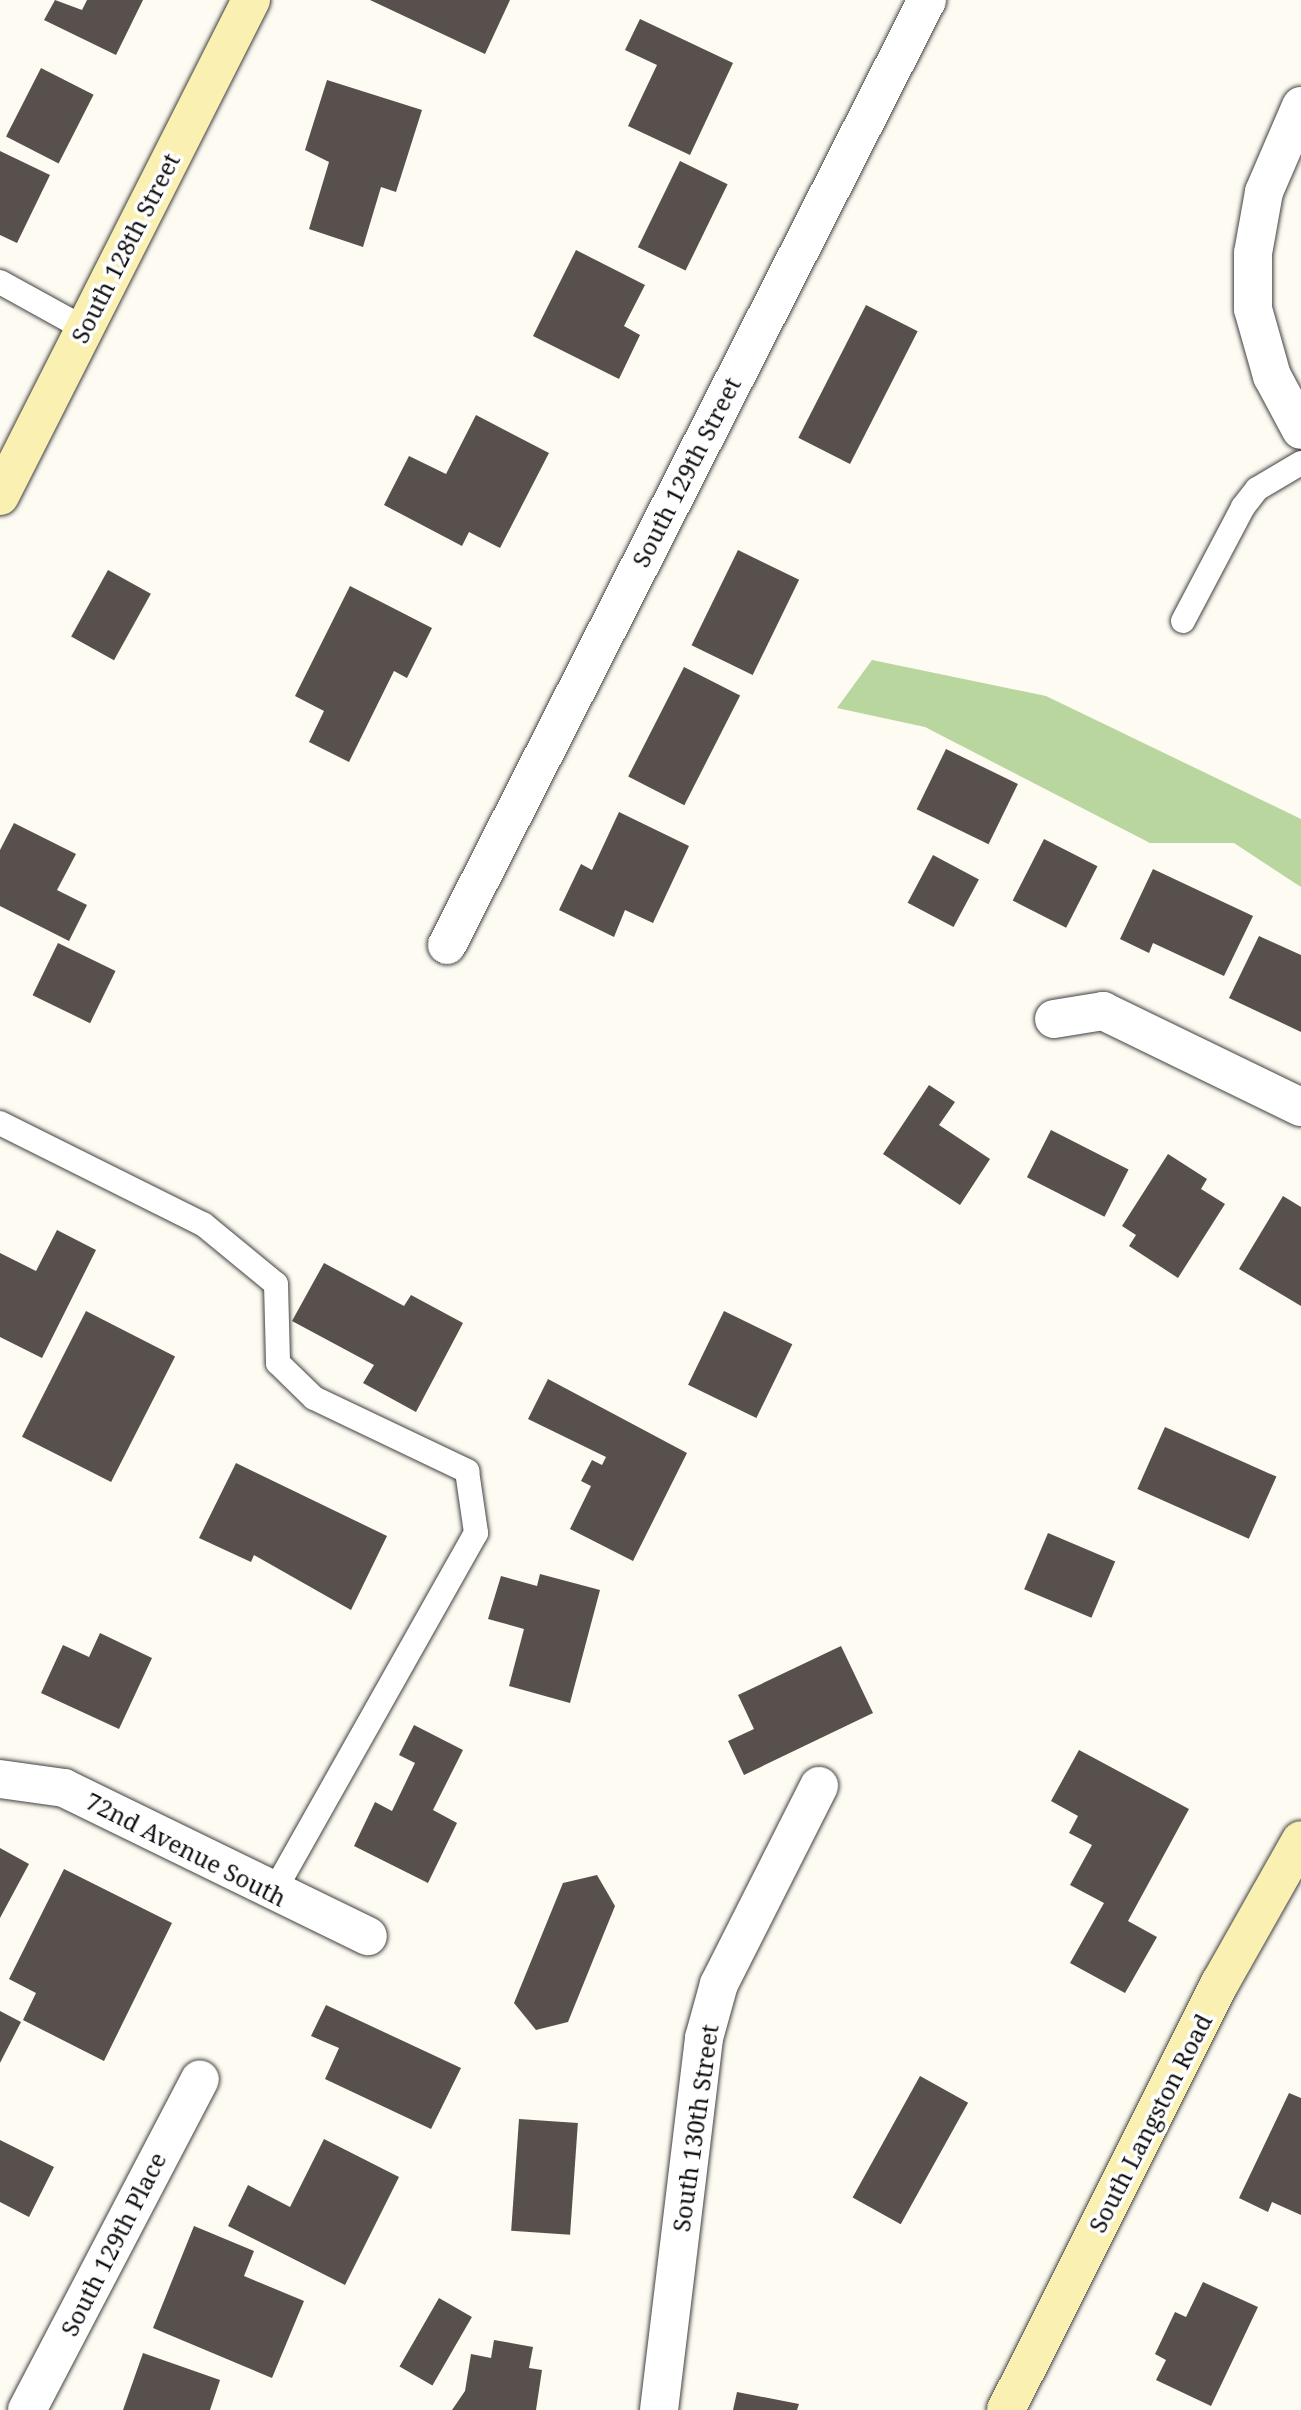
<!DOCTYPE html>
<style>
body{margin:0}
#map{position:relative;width:1301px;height:2410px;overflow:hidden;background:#fefbf2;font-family:"Noto Serif",serif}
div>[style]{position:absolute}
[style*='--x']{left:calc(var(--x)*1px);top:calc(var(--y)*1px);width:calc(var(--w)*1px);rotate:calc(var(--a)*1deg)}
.forest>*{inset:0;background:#b8d69e}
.building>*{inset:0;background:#57504c;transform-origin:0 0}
.roads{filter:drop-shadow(0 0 2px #424242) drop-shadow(0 0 2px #424242)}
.lane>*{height:24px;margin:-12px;padding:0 12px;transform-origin:12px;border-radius:12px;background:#fff}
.street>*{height:38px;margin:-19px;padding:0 19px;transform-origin:19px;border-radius:19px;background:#fff}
.secondary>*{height:38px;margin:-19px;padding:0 19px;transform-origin:19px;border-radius:19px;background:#f9f0b2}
span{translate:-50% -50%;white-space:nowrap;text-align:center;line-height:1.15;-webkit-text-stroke:7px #fff;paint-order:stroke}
.street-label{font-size:24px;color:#0f0f0f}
</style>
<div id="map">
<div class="forest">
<i style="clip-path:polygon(872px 660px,1046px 696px,1301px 819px,1301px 887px,1234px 843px,1150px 843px,925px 727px,837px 708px)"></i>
</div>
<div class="building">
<i style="clip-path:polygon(55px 0,82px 10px,87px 0,143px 0,116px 55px,44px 20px)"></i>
<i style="clip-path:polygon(370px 0,510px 0,485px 54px)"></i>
<i style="clip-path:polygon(640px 19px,733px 63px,690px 155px,628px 126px,657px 65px,625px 50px)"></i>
<i style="left:41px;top:68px;width:59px;height:77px;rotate:27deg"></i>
<i style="clip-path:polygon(327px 80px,422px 110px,396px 192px,381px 187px,363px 247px,309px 229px,329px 162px,305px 150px)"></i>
<i style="clip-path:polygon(0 151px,50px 175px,17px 243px,0 235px)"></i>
<i style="left:680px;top:161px;width:53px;height:96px;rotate:26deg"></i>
<i style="clip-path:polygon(576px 250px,645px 285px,624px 326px,640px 335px,619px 379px,533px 336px)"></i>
<i style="left:866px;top:305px;width:58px;height:149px;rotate:27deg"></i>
<i style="clip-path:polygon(476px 415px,549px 453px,500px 548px,469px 532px,462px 546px,384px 505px,409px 456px,446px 474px)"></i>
<i style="left:738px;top:550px;width:68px;height:106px;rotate:26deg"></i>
<i style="left:108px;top:570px;width:49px;height:76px;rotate:29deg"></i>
<i style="clip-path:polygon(350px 586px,432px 628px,407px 678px,394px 671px,349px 762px,309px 742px,324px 711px,295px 696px)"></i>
<i style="left:684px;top:667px;width:63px;height:123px;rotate:27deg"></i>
<i style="left:946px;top:749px;width:80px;height:67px;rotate:26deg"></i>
<i style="clip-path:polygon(619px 812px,689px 846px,653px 923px,625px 910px,614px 937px,559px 910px,581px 864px,592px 870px)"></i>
<i style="clip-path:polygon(14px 823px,76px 854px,57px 890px,87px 905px,69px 941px,0 906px,0 850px)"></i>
<i style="left:1044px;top:839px;width:60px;height:69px;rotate:27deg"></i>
<i style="left:933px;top:855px;width:52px;height:54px;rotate:28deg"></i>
<i style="clip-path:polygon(1153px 869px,1253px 916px,1224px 976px,1153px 943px,1149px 953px,1120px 939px)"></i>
<i style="clip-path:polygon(1259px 936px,1301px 955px,1301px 1032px,1229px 998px)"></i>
<i style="left:58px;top:943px;width:64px;height:58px;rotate:26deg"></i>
<i style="clip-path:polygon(929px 1085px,955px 1102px,939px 1125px,990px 1159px,960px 1205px,883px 1154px)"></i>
<i style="left:1051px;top:1130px;width:87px;height:53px;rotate:27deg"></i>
<i style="clip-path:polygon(1168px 1154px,1207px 1179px,1201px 1189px,1225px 1204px,1178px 1278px,1129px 1246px,1136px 1235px,1122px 1226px)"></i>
<i style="clip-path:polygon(1283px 1196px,1301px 1207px,1301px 1306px,1239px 1269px)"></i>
<i style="clip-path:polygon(57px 1230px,96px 1250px,42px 1358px,0 1337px,0 1253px,36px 1271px)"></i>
<i style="clip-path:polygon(324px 1263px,404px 1306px,411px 1295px,463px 1323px,416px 1412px,363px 1383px,374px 1365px,292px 1321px)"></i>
<i style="left:86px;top:1311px;width:100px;height:141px;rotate:27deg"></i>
<i style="left:724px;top:1311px;width:76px;height:82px;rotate:26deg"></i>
<i style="clip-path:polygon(548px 1379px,687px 1453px,633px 1561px,570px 1529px,591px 1486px,581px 1481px,592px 1460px,602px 1465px,606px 1457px,528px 1419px)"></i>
<i style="left:1165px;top:1427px;width:122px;height:68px;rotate:24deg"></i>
<i style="clip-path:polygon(236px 1463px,387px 1536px,351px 1610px,254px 1555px,251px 1562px,199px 1538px)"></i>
<i style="left:1048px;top:1533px;width:73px;height:61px;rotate:23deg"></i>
<i style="clip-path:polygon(540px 1574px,600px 1590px,570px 1703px,509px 1686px,524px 1629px,488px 1619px,501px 1576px,537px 1586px)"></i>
<i style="clip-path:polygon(100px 1633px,152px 1658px,119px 1729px,41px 1693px,63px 1645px,89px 1657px)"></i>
<i style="clip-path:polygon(841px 1646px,873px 1713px,744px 1775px,728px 1741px,754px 1729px,738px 1695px)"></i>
<i style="clip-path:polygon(414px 1725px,463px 1750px,433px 1810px,457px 1823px,428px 1883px,354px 1846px,375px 1802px,392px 1811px,415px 1763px,399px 1755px)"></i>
<i style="clip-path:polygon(1079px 1750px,1189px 1809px,1128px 1921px,1157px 1937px,1125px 1993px,1070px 1963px,1104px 1903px,1070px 1885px,1092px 1845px,1069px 1833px,1078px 1816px,1051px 1801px)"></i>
<i style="clip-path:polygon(0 1848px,29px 1864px,0 1918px)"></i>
<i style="clip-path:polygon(64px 1869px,172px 1923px,104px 2061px,23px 2020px,36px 1993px,9px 1979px)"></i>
<i style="clip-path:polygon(597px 1875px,615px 1906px,568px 2022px,536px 2030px,514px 2003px,563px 1883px)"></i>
<i style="clip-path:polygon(326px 2005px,461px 2068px,431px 2129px,325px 2079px,339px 2048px,311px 2036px)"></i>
<i style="clip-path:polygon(0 2011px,21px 2022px,0 2063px)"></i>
<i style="left:920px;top:2076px;width:55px;height:139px;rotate:29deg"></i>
<i style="clip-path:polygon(1289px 2093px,1301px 2098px,1301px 2215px,1272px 2202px,1268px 2212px,1239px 2198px)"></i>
<i style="left:519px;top:2119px;width:59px;height:112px;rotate:4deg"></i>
<i style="clip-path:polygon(324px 2139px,399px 2177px,345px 2285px,228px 2226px,248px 2185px,290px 2207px)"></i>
<i style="clip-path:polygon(0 2140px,54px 2167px,29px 2217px,0 2202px)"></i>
<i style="clip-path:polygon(194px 2226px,254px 2251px,244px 2276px,304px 2301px,272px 2378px,153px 2328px)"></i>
<i style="clip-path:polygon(1203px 2282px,1258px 2307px,1211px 2406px,1156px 2380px,1166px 2360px,1155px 2354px,1175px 2312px,1186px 2317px)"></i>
<i style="left:439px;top:2298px;width:38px;height:79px;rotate:30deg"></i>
<i style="clip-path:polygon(494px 2340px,533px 2347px,529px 2368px,542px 2370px,536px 2410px,452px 2410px,465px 2391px,471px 2354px,491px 2358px)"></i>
<i style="clip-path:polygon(143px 2353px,220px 2380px,210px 2410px,123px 2410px)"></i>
<i style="clip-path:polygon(737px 2392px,799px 2404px,797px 2410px,733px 2410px)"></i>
</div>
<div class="roads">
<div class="lane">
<i style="--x:0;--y:282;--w:97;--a:28.9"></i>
<i style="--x:1183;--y:621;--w:129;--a:-62.2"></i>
<i style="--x:1243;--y:507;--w:23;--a:-52"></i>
<i style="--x:1257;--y:489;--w:51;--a:-30.6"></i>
<i style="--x:0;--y:1123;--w:227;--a:26.5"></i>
<i style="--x:203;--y:1224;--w:94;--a:39.4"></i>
<i style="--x:276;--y:1284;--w:79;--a:88.5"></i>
<i style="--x:278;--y:1363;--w:50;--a:44.2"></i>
<i style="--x:314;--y:1398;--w:170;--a:25.5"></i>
<i style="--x:467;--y:1471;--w:63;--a:81.7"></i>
<i style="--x:476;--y:1533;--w:414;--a:119.4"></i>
</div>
<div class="street">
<i style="--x:1301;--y:106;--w:94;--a:113.3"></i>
<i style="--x:1264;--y:192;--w:62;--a:100.2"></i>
<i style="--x:1253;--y:253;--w:56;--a:90"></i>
<i style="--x:1253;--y:309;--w:70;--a:74.2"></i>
<i style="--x:1272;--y:376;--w:61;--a:61.8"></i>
<i style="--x:447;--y:945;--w:1060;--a:-63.07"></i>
<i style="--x:1054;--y:1019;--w:50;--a:-9.3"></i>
<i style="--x:1103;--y:1011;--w:220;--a:25.9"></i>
<i style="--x:0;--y:1779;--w:65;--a:8"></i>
<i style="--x:64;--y:1788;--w:338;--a:26"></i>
<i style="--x:27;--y:2410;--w:373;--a:-62.4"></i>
<i style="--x:659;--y:2410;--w:375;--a:-83.1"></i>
<i style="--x:704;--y:2038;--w:56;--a:-74.5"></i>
<i style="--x:719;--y:1984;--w:222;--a:-63.2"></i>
</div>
<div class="secondary">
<i style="--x:0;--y:496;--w:556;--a:-63.16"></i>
<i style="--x:1006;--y:2410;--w:478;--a:-63.4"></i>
<i style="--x:1220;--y:1983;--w:164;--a:-60.5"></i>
</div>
</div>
<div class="street-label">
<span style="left:125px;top:248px;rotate:-63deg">South 128th Street</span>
<span style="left:686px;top:472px;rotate:-63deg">South 129th Street</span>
<span style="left:186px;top:1849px;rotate:27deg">72nd Avenue South</span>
<span style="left:1150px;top:2123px;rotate:-63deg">South Langston Road</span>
<span style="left:695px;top:2128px;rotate:-82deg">South 130th Street</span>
<span style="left:113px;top:2244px;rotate:-63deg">South 129th Place</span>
</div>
</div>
